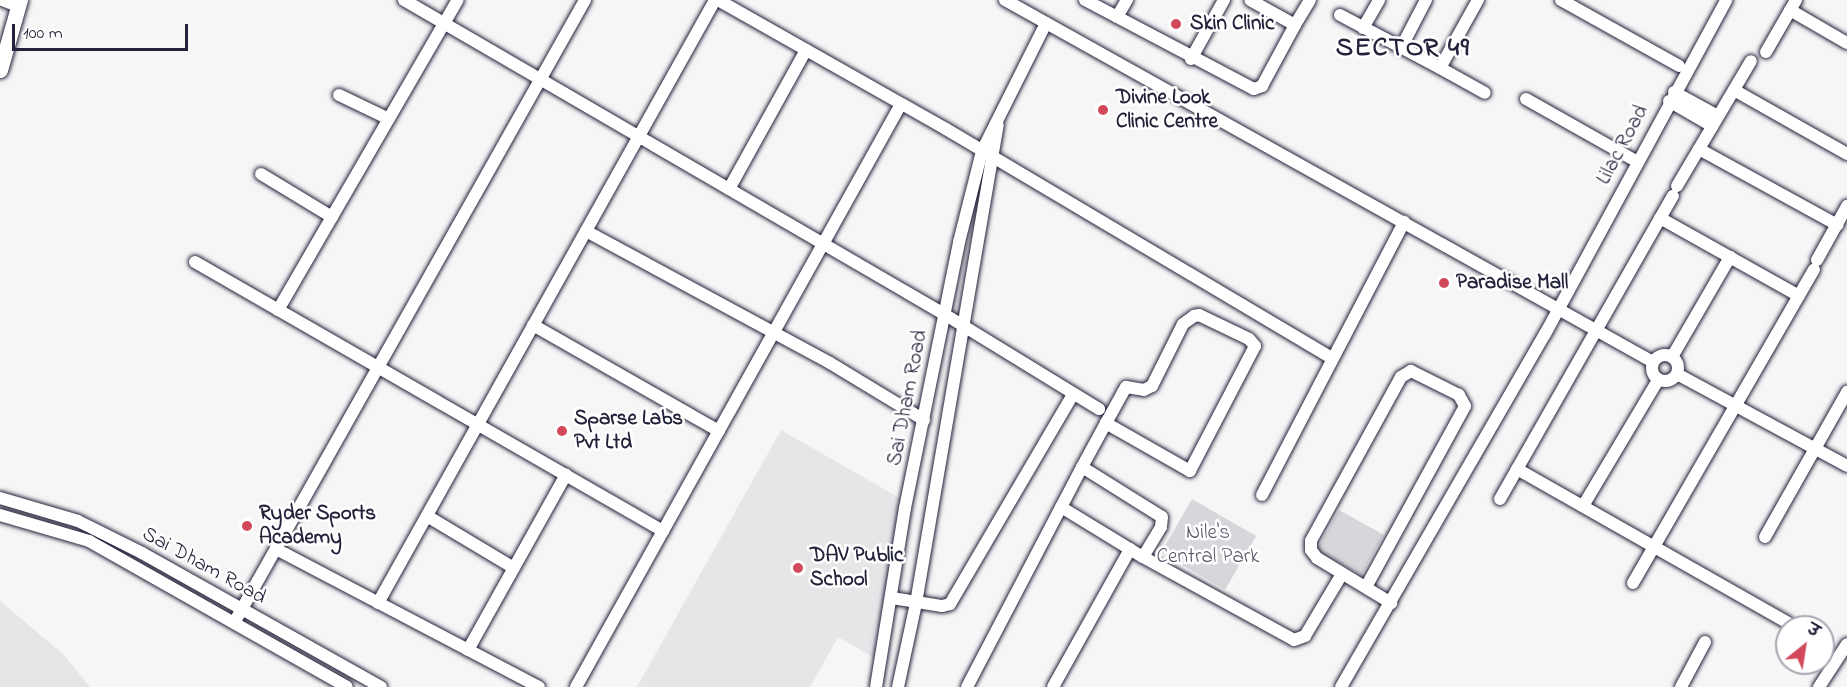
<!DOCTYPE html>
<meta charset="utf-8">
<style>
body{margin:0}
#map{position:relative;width:1847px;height:687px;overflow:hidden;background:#f6f6f7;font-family:"Indie Flower","Playpen Sans Deva",sans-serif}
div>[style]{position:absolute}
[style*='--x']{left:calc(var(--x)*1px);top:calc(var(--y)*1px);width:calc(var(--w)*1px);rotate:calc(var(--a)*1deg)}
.built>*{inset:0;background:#e6e6e9}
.green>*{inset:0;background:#d7d7db;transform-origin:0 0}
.roads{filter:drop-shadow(0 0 2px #22223b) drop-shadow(0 0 2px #22223b)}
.minor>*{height:12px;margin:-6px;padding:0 6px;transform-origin:6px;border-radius:6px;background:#fff}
.minor>.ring{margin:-6px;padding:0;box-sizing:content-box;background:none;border:12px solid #fff;border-radius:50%}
.major>*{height:15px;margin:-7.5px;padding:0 7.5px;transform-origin:7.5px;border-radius:7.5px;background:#fff}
.dots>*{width:16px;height:16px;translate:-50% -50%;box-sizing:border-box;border:3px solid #fff;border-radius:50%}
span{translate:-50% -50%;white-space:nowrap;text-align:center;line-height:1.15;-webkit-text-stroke:5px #fff;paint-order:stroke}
.poi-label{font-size:21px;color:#22223b;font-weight:700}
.left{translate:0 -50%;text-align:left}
.street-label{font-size:21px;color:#22223b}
.park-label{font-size:21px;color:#58586b}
.district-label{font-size:27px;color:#22223b;font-weight:700;letter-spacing:1.5px}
.north{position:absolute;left:1775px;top:615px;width:60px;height:60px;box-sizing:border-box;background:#fff;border:2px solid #a7a7b1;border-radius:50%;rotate:30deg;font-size:16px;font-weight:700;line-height:24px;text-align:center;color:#22223b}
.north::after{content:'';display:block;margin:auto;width:21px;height:27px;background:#d1495b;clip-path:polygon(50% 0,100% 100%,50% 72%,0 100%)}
.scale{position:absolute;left:12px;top:24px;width:176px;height:27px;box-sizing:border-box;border:3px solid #22223b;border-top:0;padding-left:8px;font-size:18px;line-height:21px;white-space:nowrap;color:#22223b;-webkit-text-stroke:4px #fff;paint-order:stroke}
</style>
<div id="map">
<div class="built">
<i style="clip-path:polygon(781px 430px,903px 500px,878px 660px,838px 637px,810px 687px,637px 687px)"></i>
<i style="clip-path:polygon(0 601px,63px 654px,90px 687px,0 687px)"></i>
</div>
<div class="green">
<i style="left:1192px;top:499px;width:74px;height:62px;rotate:30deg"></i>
<i style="left:1339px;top:510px;width:51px;height:46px;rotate:29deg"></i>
</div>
<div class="roads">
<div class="minor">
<i style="--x:2;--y:0;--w:17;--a:21"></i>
<i style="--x:404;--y:0;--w:625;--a:30.18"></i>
<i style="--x:944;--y:314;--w:182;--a:31.5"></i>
<i style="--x:718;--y:0;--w:262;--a:29.5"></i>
<i style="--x:946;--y:129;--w:449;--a:30.7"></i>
<i style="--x:1005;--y:0;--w:742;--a:29.19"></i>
<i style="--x:1085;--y:0;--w:191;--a:27.8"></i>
<i style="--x:1254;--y:89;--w:9;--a:-21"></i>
<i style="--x:1262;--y:86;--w:69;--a:-61.6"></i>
<i style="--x:1295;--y:25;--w:51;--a:-150.9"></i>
<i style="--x:1561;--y:0;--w:135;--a:29.2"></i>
<i style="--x:1790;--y:10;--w:66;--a:30.1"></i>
<i style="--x:1340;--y:15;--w:113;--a:27.9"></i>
<i style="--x:1440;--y:68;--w:78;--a:-60.8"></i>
<i style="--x:1117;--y:17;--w:20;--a:-60"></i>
<i style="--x:1295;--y:25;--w:29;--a:-59"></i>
<i style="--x:1363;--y:28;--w:32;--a:-60"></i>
<i style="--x:1401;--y:48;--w:54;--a:-62.5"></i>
<i style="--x:1766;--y:52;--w:60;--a:-60"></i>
<i style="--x:1191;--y:59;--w:68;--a:-60.8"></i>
<i style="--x:1440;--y:68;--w:51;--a:29.1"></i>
<i style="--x:1734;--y:90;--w:130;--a:29.5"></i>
<i style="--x:1674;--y:92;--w:50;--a:28.6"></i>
<i style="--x:339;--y:95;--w:55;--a:25.6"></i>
<i style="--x:1526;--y:99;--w:126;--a:29.4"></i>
<i style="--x:1669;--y:101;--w:50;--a:30.2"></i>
<i style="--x:1699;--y:149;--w:158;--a:28.8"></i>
<i style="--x:261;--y:174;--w:83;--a:31.2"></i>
<i style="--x:1677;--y:186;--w:145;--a:-59.4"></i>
<i style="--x:729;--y:189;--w:159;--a:-61"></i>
<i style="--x:1660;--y:218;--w:159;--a:29.3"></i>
<i style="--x:586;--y:231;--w:277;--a:28.4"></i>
<i style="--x:830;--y:363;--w:110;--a:31.2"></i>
<i style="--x:1817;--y:260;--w:62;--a:-60.9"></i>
<i style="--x:195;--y:262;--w:540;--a:29.89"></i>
<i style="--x:278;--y:310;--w:358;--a:-59.9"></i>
<i style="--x:533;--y:325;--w:214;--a:29.7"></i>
<i class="ring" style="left:1652px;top:355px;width:14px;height:14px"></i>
<i style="--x:1672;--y:357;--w:116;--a:-59.9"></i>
<i style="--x:1677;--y:374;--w:193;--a:28.4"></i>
<i style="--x:1082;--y:467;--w:94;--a:32"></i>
<i style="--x:1162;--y:517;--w:10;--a:96"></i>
<i style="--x:1161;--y:527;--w:35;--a:121"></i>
<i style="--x:1517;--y:469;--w:312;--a:29.6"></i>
<i style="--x:1262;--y:495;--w:308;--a:-62.5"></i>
<i style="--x:0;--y:498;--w:81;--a:16.4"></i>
<i style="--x:78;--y:521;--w:72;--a:26.6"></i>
<i style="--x:142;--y:553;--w:274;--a:29.3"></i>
<i style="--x:1500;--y:499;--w:349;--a:-60.3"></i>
<i style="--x:1583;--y:506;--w:147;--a:-59.2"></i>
<i style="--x:1061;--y:507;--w:96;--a:31.4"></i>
<i style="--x:1143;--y:557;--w:172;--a:28.8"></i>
<i style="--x:1294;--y:640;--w:12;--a:-20"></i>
<i style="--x:1305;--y:636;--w:72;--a:-59.2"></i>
<i style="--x:0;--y:515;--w:93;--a:16.3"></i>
<i style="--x:89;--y:541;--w:296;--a:29.5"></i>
<i style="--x:427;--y:516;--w:101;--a:30.9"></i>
<i style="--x:1765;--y:537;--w:167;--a:-60.5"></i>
<i style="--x:276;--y:549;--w:297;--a:27.7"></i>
<i style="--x:1633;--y:583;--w:362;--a:-60"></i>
<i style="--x:1366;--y:587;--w:206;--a:-61.3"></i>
<i style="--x:1465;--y:406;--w:13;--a:-119"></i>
<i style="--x:1459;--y:395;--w:54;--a:-153.4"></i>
<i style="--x:1411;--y:371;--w:12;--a:149"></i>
<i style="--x:1401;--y:377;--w:187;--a:118.8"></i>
<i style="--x:1311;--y:541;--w:9;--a:90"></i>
<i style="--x:1311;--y:550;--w:10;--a:53"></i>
<i style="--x:1317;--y:558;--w:87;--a:31.3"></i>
<i style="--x:892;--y:598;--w:51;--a:9.1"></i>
<i style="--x:942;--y:606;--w:8;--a:-14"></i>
<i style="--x:950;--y:604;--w:243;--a:-59.6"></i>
<i style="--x:378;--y:603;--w:691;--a:-60.8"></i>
<i style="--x:234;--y:623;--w:715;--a:-60.6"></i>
<i style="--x:468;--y:650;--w:201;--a:-60.8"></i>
<i style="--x:576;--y:687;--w:667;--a:-60.86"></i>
<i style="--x:876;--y:687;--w:181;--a:-80.8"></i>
<i style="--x:905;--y:508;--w:271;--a:-78.5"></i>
<i style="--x:959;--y:242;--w:94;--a:-75.8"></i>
<i style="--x:982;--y:151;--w:143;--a:-63.4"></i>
<i style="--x:898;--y:687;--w:86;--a:-77.9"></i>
<i style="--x:916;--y:603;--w:485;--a:-80.3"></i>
<i style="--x:967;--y:687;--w:248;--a:-62.4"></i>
<i style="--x:1082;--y:467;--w:50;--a:-61.4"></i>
<i style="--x:1106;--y:423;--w:35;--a:-61"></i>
<i style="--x:1123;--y:392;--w:6;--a:-59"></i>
<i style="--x:1126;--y:387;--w:18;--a:9"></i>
<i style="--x:1144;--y:390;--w:9;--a:-27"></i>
<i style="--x:1152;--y:386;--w:69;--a:-63.4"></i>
<i style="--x:1183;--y:324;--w:14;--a:-36"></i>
<i style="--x:1194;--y:316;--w:5;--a:-11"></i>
<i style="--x:1199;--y:315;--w:55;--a:25.6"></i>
<i style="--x:1249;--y:339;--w:9;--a:49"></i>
<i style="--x:1255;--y:346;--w:141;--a:117.5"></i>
<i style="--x:1190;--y:471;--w:97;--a:-150.3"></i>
<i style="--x:1053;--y:687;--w:158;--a:-60.8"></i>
<i style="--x:1341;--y:687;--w:408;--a:-60"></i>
<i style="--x:1545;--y:334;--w:380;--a:-61.5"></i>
<i style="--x:1681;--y:687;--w:51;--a:-61.9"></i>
<i style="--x:1819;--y:687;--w:51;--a:-56.9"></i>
</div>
<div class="major">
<i style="--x:0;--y:70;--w:73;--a:-74.1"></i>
</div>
</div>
<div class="dots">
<i style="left:1176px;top:24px;background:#d1495b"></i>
<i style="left:1103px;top:110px;background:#d1495b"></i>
<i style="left:1444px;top:283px;background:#d1495b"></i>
<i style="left:562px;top:431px;background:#d1495b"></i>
<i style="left:247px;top:526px;background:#d1495b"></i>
<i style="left:798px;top:568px;background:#d1495b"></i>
</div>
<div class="poi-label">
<span class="left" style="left:1190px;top:24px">Skin Clinic</span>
<span class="left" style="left:1116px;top:110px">Divine Look<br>Clinic Centre</span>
<span class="left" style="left:1456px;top:283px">Paradise Mall</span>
<span class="left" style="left:574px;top:431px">Sparse Labs<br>Pvt Ltd</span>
<span class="left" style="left:259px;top:526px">Ryder Sports<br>Academy</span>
<span class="left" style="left:810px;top:568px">DAV Public<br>School</span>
</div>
<div class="street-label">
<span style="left:1623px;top:145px;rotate:-62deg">Lilac Road</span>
<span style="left:908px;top:398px;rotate:-79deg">Sai Dham Road</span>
<span style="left:204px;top:566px;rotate:29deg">Sai Dham Road</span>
</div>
<div class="park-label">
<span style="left:1208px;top:545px">Nile's<br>Central Park</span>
</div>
<div class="district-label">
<span style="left:1403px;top:49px">SECTOR 49</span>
</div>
<div class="north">उ</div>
<div class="scale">100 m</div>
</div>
